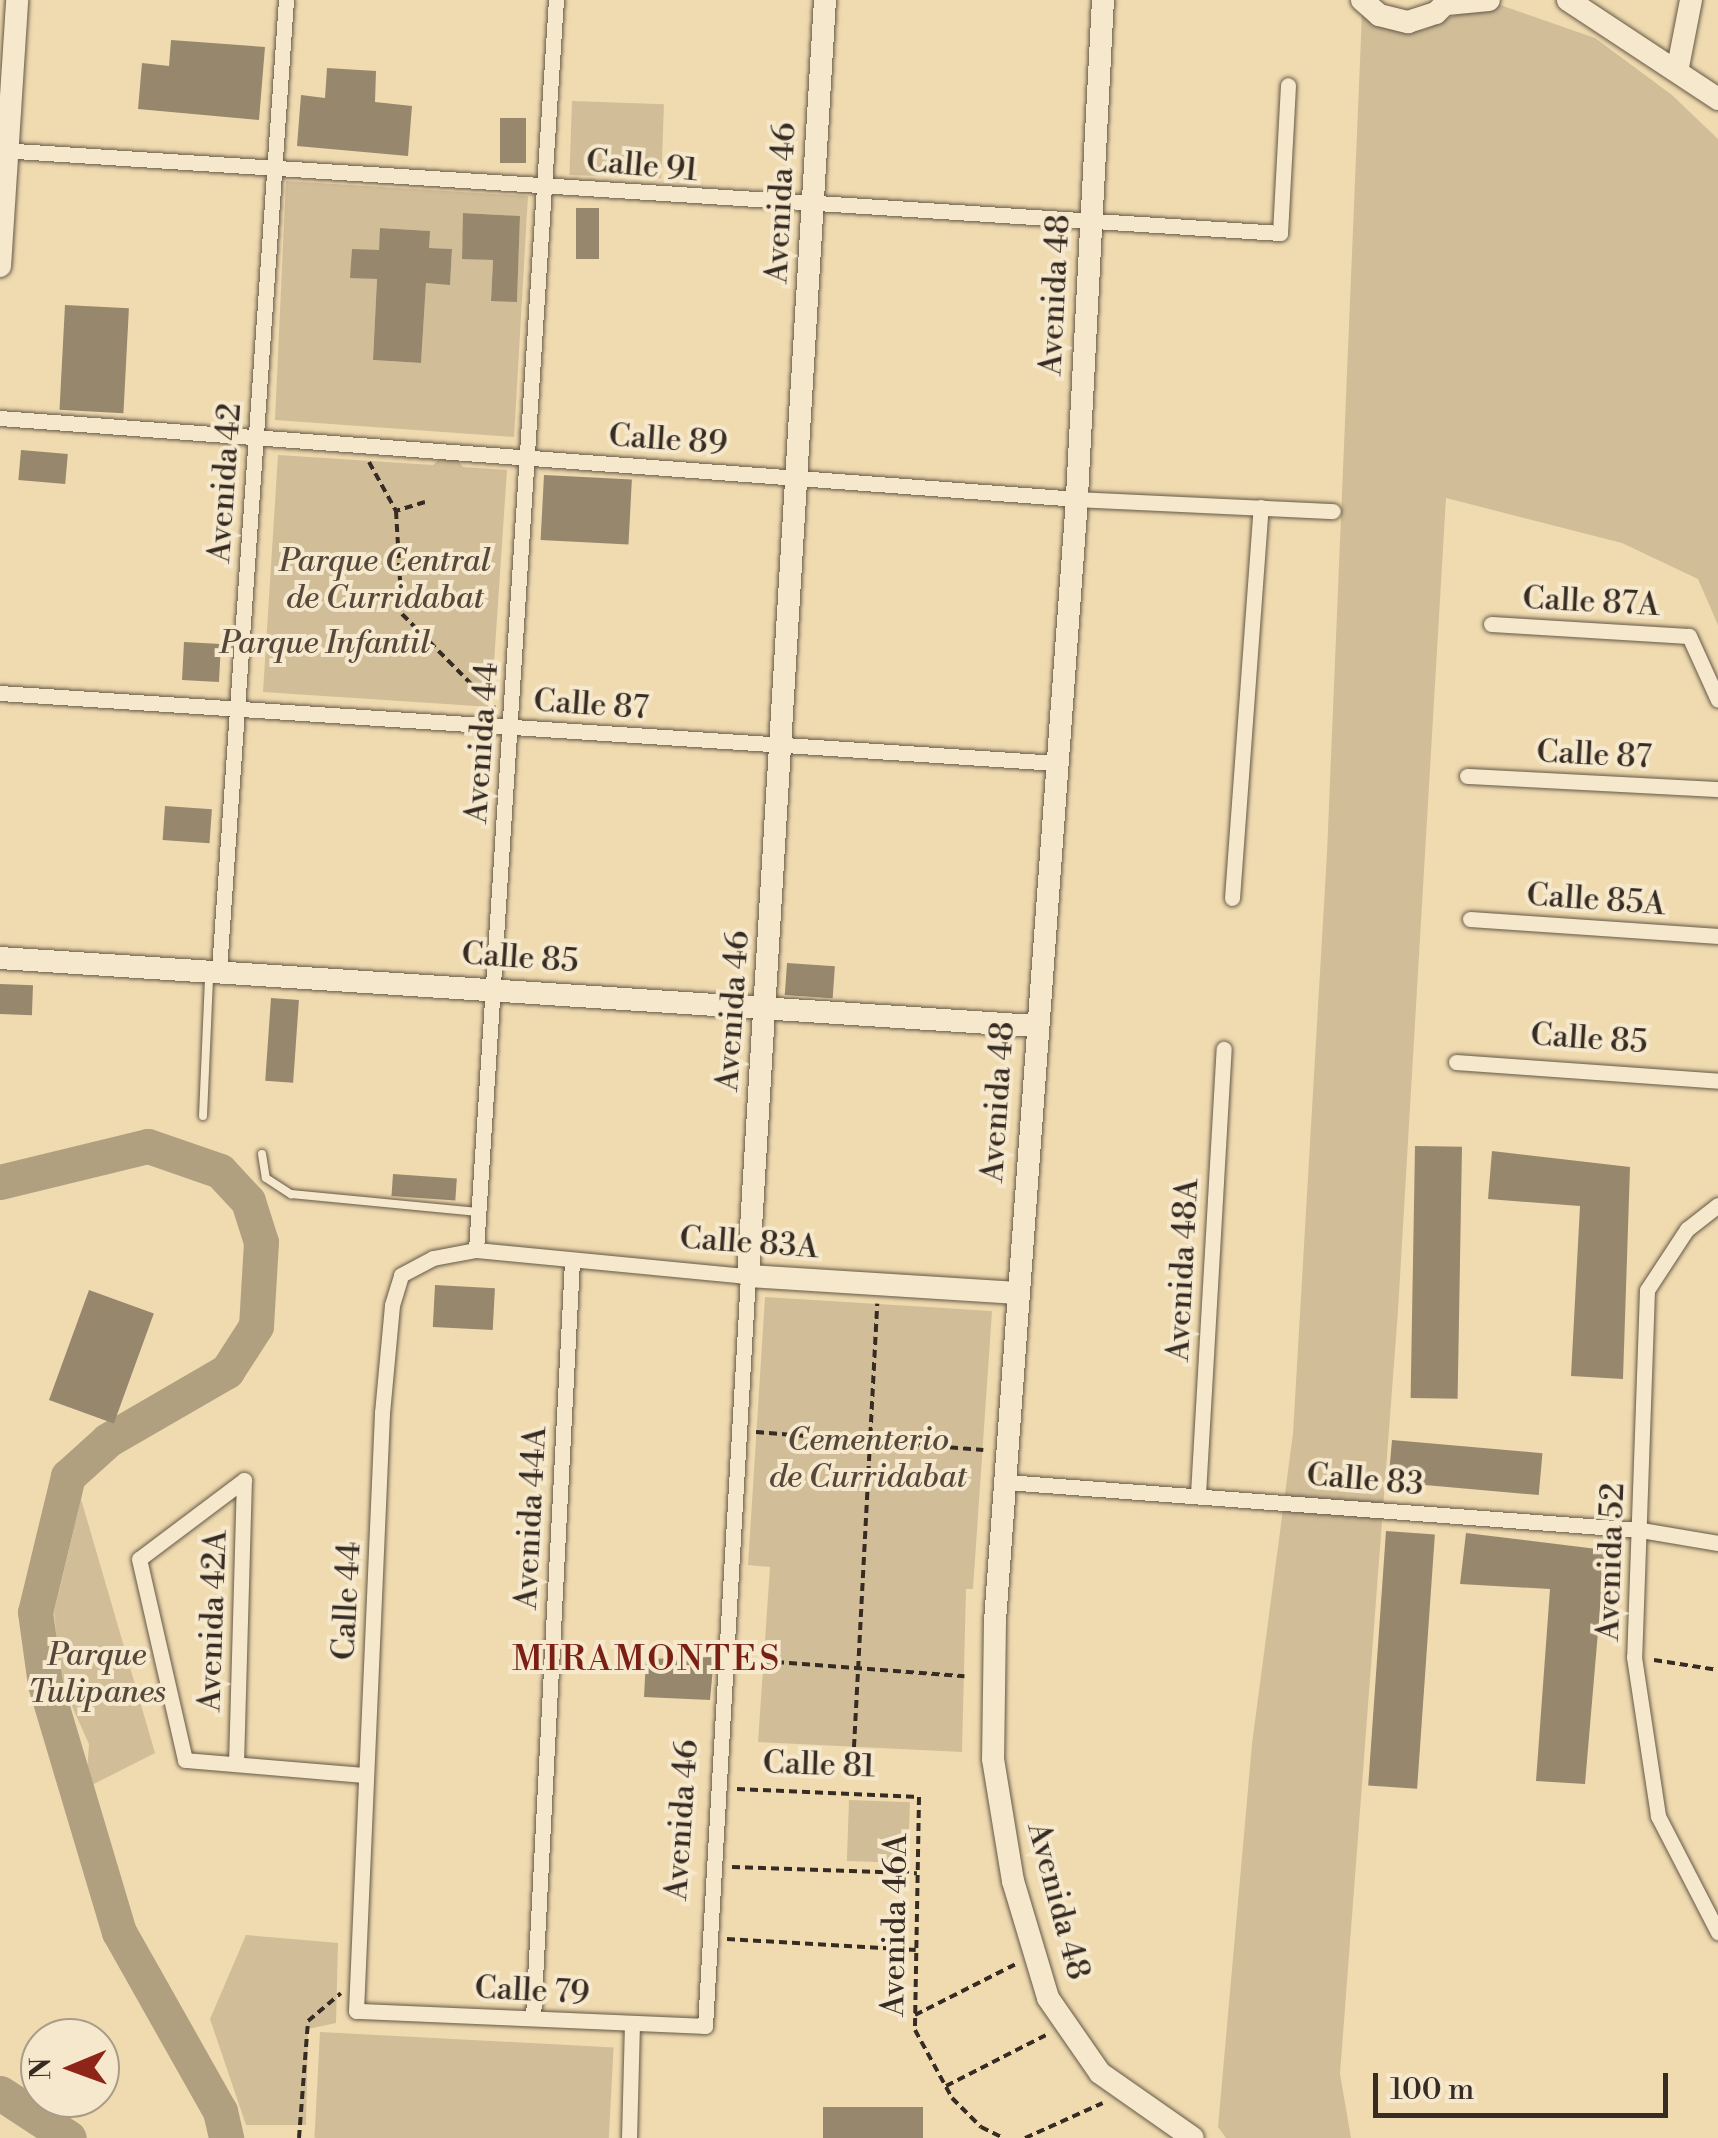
<!DOCTYPE html>
<style>
body{margin:0}
#map{position:relative;width:1718px;height:2138px;overflow:hidden;background:#f0dbb0;font-family:"Libre Bodoni",serif}
div>[style]{position:absolute}
[style*='--x']{left:calc(var(--x)*1px);top:calc(var(--y)*1px);width:calc(var(--w)*1px);rotate:calc(var(--a)*1deg)}
.green>*{inset:0;background:#d1bd98;transform-origin:0 0}
.river>*{height:35px;margin:-17.5px;padding:0 17.5px;transform-origin:17.5px;border-radius:17.5px;background:#b1a080}
.building>*{inset:0;background:#97876d;transform-origin:0 0}
.path>*{height:4px;margin-top:-2px;transform-origin:0;background:repeating-linear-gradient(90deg,#372c24 0 8px,transparent 0 13px)}
.roads{filter:drop-shadow(0 0 2px #655847) drop-shadow(0 0 2px #655847)}
.lane>*{height:8px;margin:-4px;padding:0 4px;transform-origin:4px;border-radius:4px;background:#f5e8cc}
.street>*{height:15px;margin:-7.5px;padding:0 7.5px;transform-origin:7.5px;border-radius:7.5px;background:#f5e8cc}
.secondary>*{height:22px;margin:-11px;padding:0 11px;transform-origin:11px;border-radius:11px;background:#f5e8cc}
span{translate:-50% -50%;white-space:nowrap;text-align:center;line-height:1.15;-webkit-text-stroke:8px #f5e8cc;paint-order:stroke}
.street-label{font-size:32px;color:#372c24}
.park-label{font-size:32px;color:#56493b;font-style:italic}
.neighbourhood-label{font-size:35px;color:#7a1f14;letter-spacing:2.5px}
.north{position:absolute;left:20px;top:2018px;width:100px;height:100px;box-sizing:border-box;background:#f5e8cc;border:2px solid #a99d89;border-radius:50%;rotate:269deg;font-size:28px;font-weight:700;line-height:40px;text-align:center;color:#372c24}
.north::after{content:'';display:block;margin:auto;width:35px;height:45px;background:#8f2418;clip-path:polygon(50% 0,100% 100%,50% 72%,0 100%)}
.scale{position:absolute;left:1373px;top:2073px;width:295px;height:45px;box-sizing:border-box;border:5px solid #372c24;border-top:0;padding-left:12px;font-size:30px;line-height:35px;white-space:nowrap;color:#372c24;-webkit-text-stroke:8px #f5e8cc;paint-order:stroke}
</style>
<div id="map">
<div class="green">
<i style="clip-path:polygon(1486px 0,1595px 38px,1672px 95px,1718px 139px,1718px 625px,1698px 579px,1622px 543px,1446px 498px,1398px 1311px,1340px 2074px,1351px 2138px,1226px 2138px,1218px 2127px,1252px 1744px,1293px 1433px,1327px 853px,1362px 13px,1400px 32px,1424px 30px)"></i>
<i style="left:572px;top:101px;width:92px;height:74px;rotate:2deg"></i>
<i style="clip-path:polygon(evenodd,286px 181px,528px 196px,514px 437px,275px 420px,286px 181px,464px 213px,520px 216px,517px 302px,491px 300px,493px 260px,462px 258px,464px 213px,286px 181px,381px 228px,429px 231px,429px 248px,452px 249px,450px 284px,426px 283px,421px 363px,373px 360px,377px 279px,351px 277px,352px 250px,379px 250px,381px 228px)"></i>
<i style="clip-path:polygon(449px 451px,463px 467px,507px 470px,491px 707px,263px 692px,278px 455px,433px 465px)"></i>
<i style="clip-path:polygon(765px 1297px,992px 1311px,973px 1589px,966px 1589px,962px 1752px,758px 1742px,770px 1567px,748px 1565px)"></i>
<i style="clip-path:polygon(81px 1499px,155px 1753px,86px 1788px,89px 1744px,61px 1682px,54px 1612px)"></i>
<i style="left:849px;top:1800px;width:61px;height:61px;rotate:2deg"></i>
<i style="clip-path:polygon(246px 1935px,338px 1943px,336px 2023px,308px 2029px,306px 2125px,246px 2125px,210px 2019px)"></i>
<i style="left:320px;top:2032px;width:294px;height:106px;rotate:3deg"></i>
</div>
<div class="river">
<i style="--x:0;--y:1182;--w:152;--a:-13.7"></i>
<i style="--x:148;--y:1146;--w:76;--a:19.1"></i>
<i style="--x:220;--y:1171;--w:41;--a:47"></i>
<i style="--x:248;--y:1201;--w:43;--a:72.4"></i>
<i style="--x:261;--y:1242;--w:84;--a:93.4"></i>
<i style="--x:256;--y:1326;--w:54;--a:122.8"></i>
<i style="--x:227;--y:1371;--w:138;--a:149.9"></i>
<i style="--x:108;--y:1440;--w:54;--a:138"></i>
<i style="--x:68;--y:1476;--w:140;--a:103.6"></i>
<i style="--x:35;--y:1612;--w:73;--a:82.1"></i>
<i style="--x:45;--y:1684;--w:259;--a:73.4"></i>
<i style="--x:119;--y:1932;--w:206;--a:60.6"></i>
<i style="--x:220;--y:2111;--w:28;--a:77"></i>
<i style="--x:0;--y:2093;--w:82;--a:33.1"></i>
</div>
<div class="building">
<i style="clip-path:polygon(171px 40px,265px 47px,259px 120px,138px 109px,142px 63px,169px 66px)"></i>
<i style="clip-path:polygon(327px 68px,376px 71px,375px 102px,412px 106px,408px 156px,297px 146px,301px 95px,325px 98px)"></i>
<i style="left:500px;top:118px;width:26px;height:45px"></i>
<i style="left:576px;top:208px;width:23px;height:51px"></i>
<i style="clip-path:polygon(463px 213px,520px 216px,517px 302px,491px 301px,493px 260px,462px 259px)"></i>
<i style="clip-path:polygon(380px 228px,430px 231px,429px 248px,452px 249px,450px 285px,426px 283px,421px 363px,373px 360px,377px 279px,350px 278px,352px 249px,379px 250px)"></i>
<i style="left:65px;top:305px;width:64px;height:105px;rotate:3deg"></i>
<i style="left:21px;top:450px;width:47px;height:30px;rotate:5deg"></i>
<i style="left:544px;top:475px;width:88px;height:65px;rotate:3deg"></i>
<i style="left:184px;top:642px;width:37px;height:38px;rotate:3deg"></i>
<i style="left:165px;top:806px;width:47px;height:34px;rotate:4deg"></i>
<i style="left:787px;top:963px;width:48px;height:32px;rotate:4deg"></i>
<i style="left:0;top:984px;width:33px;height:30px;rotate:2deg"></i>
<i style="left:271px;top:998px;width:28px;height:83px;rotate:4deg"></i>
<i style="left:1415px;top:1146px;width:47px;height:252px;rotate:1deg"></i>
<i style="clip-path:polygon(1492px 1151px,1630px 1167px,1623px 1379px,1571px 1376px,1580px 1206px,1488px 1199px)"></i>
<i style="left:393px;top:1174px;width:64px;height:22px;rotate:4deg"></i>
<i style="left:435px;top:1285px;width:60px;height:42px;rotate:3deg"></i>
<i style="left:89px;top:1290px;width:69px;height:117px;rotate:20deg"></i>
<i style="left:1392px;top:1440px;width:151px;height:42px;rotate:5deg"></i>
<i style="left:1386px;top:1531px;width:49px;height:255px;rotate:4deg"></i>
<i style="clip-path:polygon(1466px 1533px,1605px 1550px,1585px 1784px,1536px 1781px,1550px 1589px,1460px 1584px)"></i>
<i style="clip-path:polygon(714px 1657px,710px 1700px,644px 1697px,646px 1659px)"></i>
<i style="left:823px;top:2107px;width:100px;height:31px"></i>
</div>
<div class="path">
<i style="--x:369;--y:462;--w:56;--a:61.1"></i>
<i style="--x:425;--y:502;--w:30;--a:163"></i>
<i style="--x:396;--y:511;--w:103;--a:86.7"></i>
<i style="--x:402;--y:614;--w:132;--a:45.3"></i>
<i style="--x:756;--y:1432;--w:228;--a:4.5"></i>
<i style="--x:1654;--y:1660;--w:65;--a:8.9"></i>
<i style="--x:763;--y:1661;--w:202;--a:4.3"></i>
<i style="--x:854;--y:1747;--w:444;--a:-87"></i>
<i style="--x:737;--y:1789;--w:182;--a:2.5"></i>
<i style="--x:919;--y:1797;--w:233;--a:91"></i>
<i style="--x:915;--y:2030;--w:77;--a:61.4"></i>
<i style="--x:952;--y:2098;--w:41;--a:45"></i>
<i style="--x:981;--y:2127;--w:25;--a:26"></i>
<i style="--x:732;--y:1867;--w:185;--a:1.9"></i>
<i style="--x:727;--y:1939;--w:189;--a:3.3"></i>
<i style="--x:915;--y:2015;--w:115;--a:-26.8"></i>
<i style="--x:946;--y:2086;--w:114;--a:-27"></i>
<i style="--x:299;--y:2138;--w:117;--a:-85.6"></i>
<i style="--x:308;--y:2021;--w:43;--a:-40.3"></i>
<i style="--x:1025;--y:2138;--w:85;--a:-24.2"></i>
</div>
<div class="roads">
<div class="lane">
<i style="--x:203;--y:1116;--w:140;--a:-87.5"></i>
<i style="--x:262;--y:1154;--w:24;--a:81"></i>
<i style="--x:266;--y:1178;--w:30;--a:33"></i>
<i style="--x:291;--y:1194;--w:188;--a:5.5"></i>
</div>
<div class="street">
<i style="--x:0;--y:150;--w:1283;--a:3.71"></i>
<i style="--x:1280;--y:233;--w:148;--a:-86.9"></i>
<i style="--x:0;--y:418;--w:1080;--a:4.3"></i>
<i style="--x:1077;--y:499;--w:256;--a:2.7"></i>
<i style="--x:1491;--y:624;--w:198;--a:3.5"></i>
<i style="--x:1689;--y:636;--w:70;--a:65.6"></i>
<i style="--x:0;--y:693;--w:1060;--a:3.79"></i>
<i style="--x:1467;--y:776;--w:251;--a:3"></i>
<i style="--x:1232;--y:898;--w:392;--a:-85.8"></i>
<i style="--x:1470;--y:919;--w:249;--a:3.9"></i>
<i style="--x:219;--y:970;--w:972;--a:-86.05"></i>
<i style="--x:1456;--y:1062;--w:263;--a:4.1"></i>
<i style="--x:1718;--y:1205;--w:39;--a:142"></i>
<i style="--x:1687;--y:1229;--w:73;--a:123.3"></i>
<i style="--x:1647;--y:1290;--w:367;--a:92"></i>
<i style="--x:1634;--y:1657;--w:161;--a:81.4"></i>
<i style="--x:1658;--y:1816;--w:131;--a:62.7"></i>
<i style="--x:476;--y:1250;--w:273;--a:5.5"></i>
<i style="--x:748;--y:1276;--w:751;--a:93.28"></i>
<i style="--x:705;--y:2026;--w:349;--a:-177.5"></i>
<i style="--x:356;--y:2011;--w:599;--a:-87.51"></i>
<i style="--x:382;--y:1413;--w:108;--a:-84.7"></i>
<i style="--x:392;--y:1305;--w:31;--a:-73"></i>
<i style="--x:401;--y:1275;--w:36;--a:-28"></i>
<i style="--x:433;--y:1258;--w:44;--a:-10.5"></i>
<i style="--x:476;--y:1250;--w:1253;--a:-86.34"></i>
<i style="--x:244;--y:1480;--w:131;--a:143"></i>
<i style="--x:139;--y:1559;--w:206;--a:77.1"></i>
<i style="--x:185;--y:1760;--w:181;--a:4.8"></i>
<i style="--x:1006;--y:1482;--w:637;--a:4.32"></i>
<i style="--x:1641;--y:1530;--w:78;--a:9.6"></i>
<i style="--x:1198;--y:1494;--w:446;--a:-86.7"></i>
<i style="--x:236;--y:1764;--w:284;--a:-88.4"></i>
<i style="--x:533;--y:2018;--w:757;--a:-87.05"></i>
<i style="--x:629;--y:2138;--w:114;--a:-88.5"></i>
</div>
<div class="secondary">
<i style="--x:825;--y:0;--w:1278;--a:93.45"></i>
<i style="--x:748;--y:1276;--w:271;--a:3.6"></i>
<i style="--x:1103;--y:0;--w:500;--a:93"></i>
<i style="--x:1077;--y:499;--w:1124;--a:94.18"></i>
<i style="--x:995;--y:1620;--w:139;--a:90.8"></i>
<i style="--x:993;--y:1759;--w:124;--a:80.7"></i>
<i style="--x:1013;--y:1881;--w:122;--a:73.3"></i>
<i style="--x:1048;--y:1998;--w:91;--a:55.3"></i>
<i style="--x:1100;--y:2073;--w:113;--a:35"></i>
<i style="--x:1362;--y:0;--w:23;--a:41"></i>
<i style="--x:1379;--y:15;--w:30;--a:14"></i>
<i style="--x:1408;--y:22;--w:29;--a:-18"></i>
<i style="--x:1436;--y:13;--w:18;--a:-45"></i>
<i style="--x:1568;--y:0;--w:180;--a:33.4"></i>
<i style="--x:1447;--y:4;--w:42;--a:-5.4"></i>
<i style="--x:1678;--y:67;--w:68;--a:-79"></i>
<i style="--x:0;--y:266;--w:267;--a:-86.3"></i>
<i style="--x:0;--y:958;--w:1037;--a:3.76"></i>
</div>
</div>
<div class="street-label">
<span style="left:642px;top:166px;rotate:5deg">Calle 91</span>
<span style="left:781px;top:203px;rotate:-87deg">Avenida 46</span>
<span style="left:1055px;top:295px;rotate:-87deg">Avenida 48</span>
<span style="left:668px;top:440px;rotate:4deg">Calle 89</span>
<span style="left:225px;top:483px;rotate:-86deg">Avenida 42</span>
<span style="left:1591px;top:602px;rotate:3deg">Calle 87A</span>
<span style="left:591px;top:705px;rotate:4deg">Calle 87</span>
<span style="left:482px;top:743px;rotate:-86deg">Avenida 44</span>
<span style="left:1594px;top:755px;rotate:3deg">Calle 87</span>
<span style="left:1596px;top:900px;rotate:4deg">Calle 85A</span>
<span style="left:520px;top:958px;rotate:4deg">Calle 85</span>
<span style="left:733px;top:1011px;rotate:-86deg">Avenida 46</span>
<span style="left:1589px;top:1039px;rotate:4deg">Calle 85</span>
<span style="left:998px;top:1102px;rotate:-86deg">Avenida 48</span>
<span style="left:749px;top:1243px;rotate:4deg">Calle 83A</span>
<span style="left:1183px;top:1270px;rotate:-87deg">Avenida 48A</span>
<span style="left:1365px;top:1480px;rotate:5deg">Calle 83</span>
<span style="left:531px;top:1518px;rotate:-87deg">Avenida 44A</span>
<span style="left:1611px;top:1562px;rotate:-88deg">Avenida 52</span>
<span style="left:347px;top:1601px;rotate:-87deg">Calle 44</span>
<span style="left:213px;top:1621px;rotate:-88deg">Avenida 42A</span>
<span style="left:819px;top:1765px;rotate:2deg">Calle 81</span>
<span style="left:682px;top:1820px;rotate:-86deg">Avenida 46</span>
<span style="left:1058px;top:1901px;rotate:75deg">Avenida 48</span>
<span style="left:895px;top:1925px;rotate:-89deg">Avenida 46A</span>
<span style="left:532px;top:1991px;rotate:3deg">Calle 79</span>
</div>
<div class="park-label">
<span style="left:385px;top:580px">Parque Central<br>de Curridabat</span>
<span style="left:325px;top:643px">Parque Infantil</span>
<span style="left:868px;top:1459px">Cementerio<br>de Curridabat</span>
<span style="left:97px;top:1674px">Parque<br>Tulipanes</span>
</div>
<div class="neighbourhood-label">
<span style="left:647px;top:1660px">MIRAMONTES</span>
</div>
<div class="north">N</div>
<div class="scale">100 m</div>
</div>
